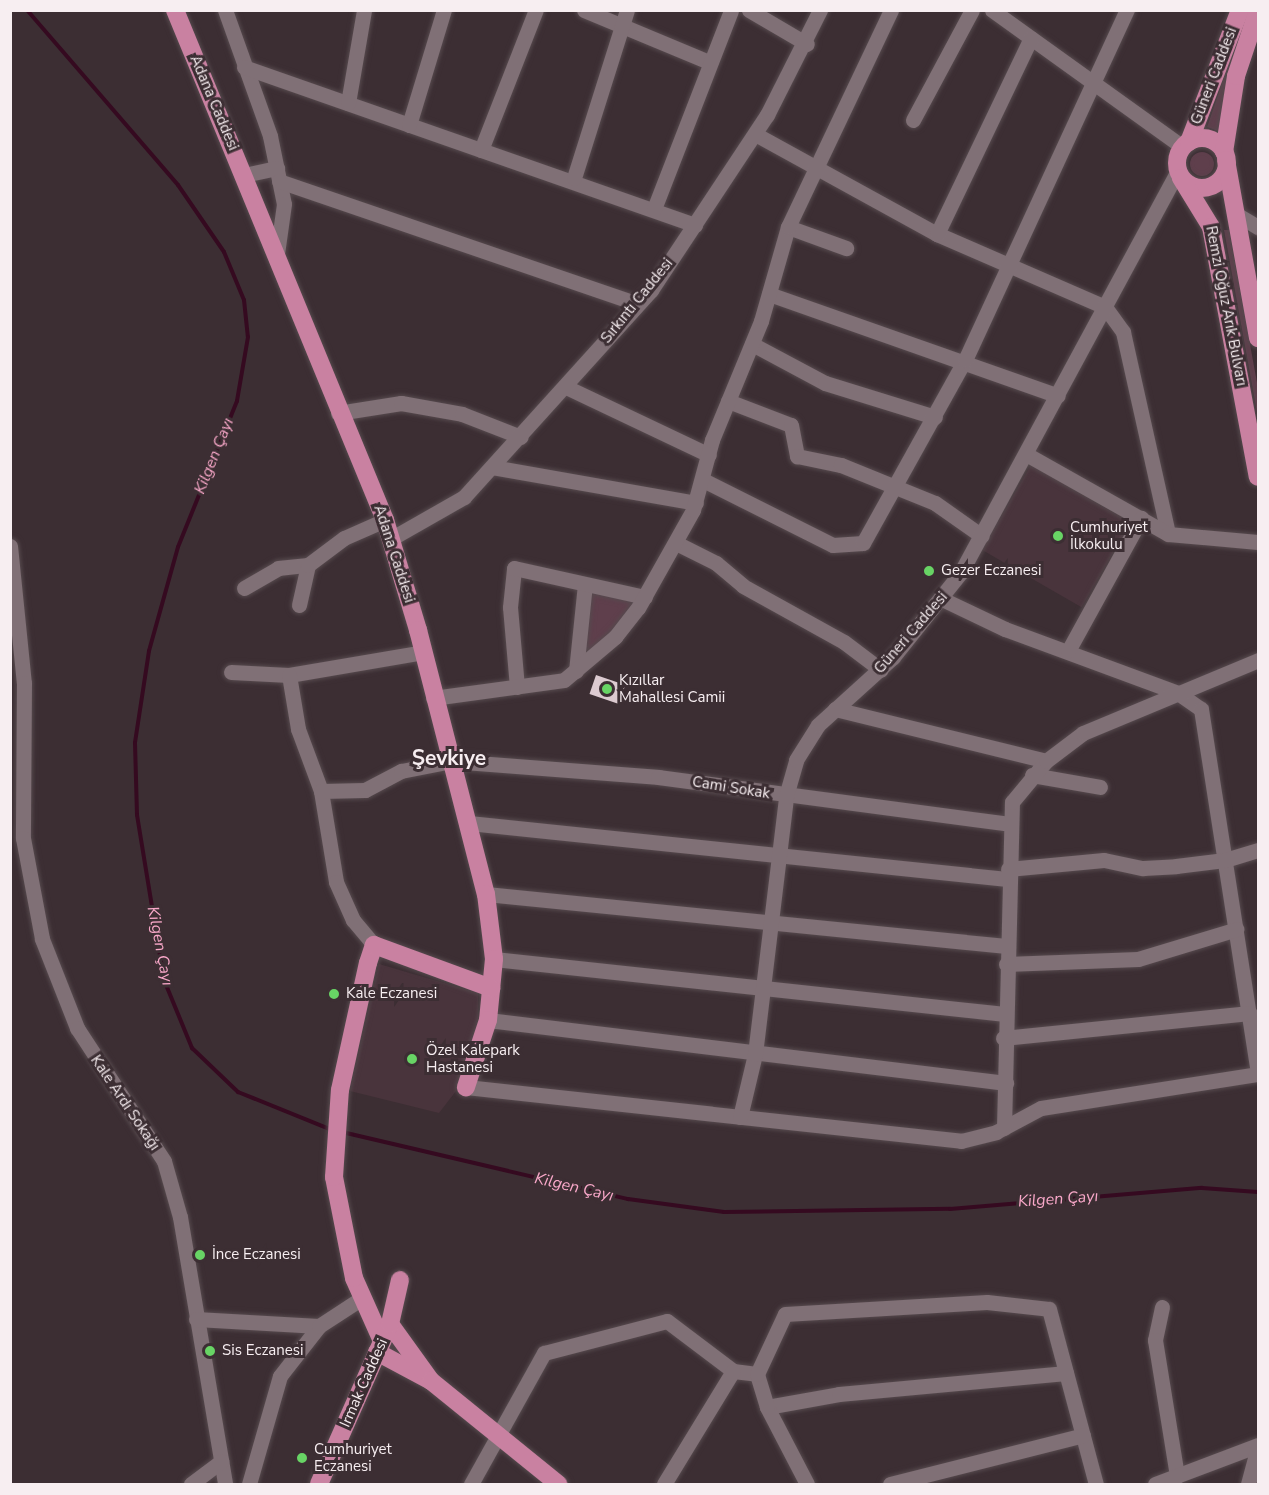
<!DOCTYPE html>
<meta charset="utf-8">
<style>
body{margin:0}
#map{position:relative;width:1269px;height:1495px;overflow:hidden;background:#3c2e33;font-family:"Nunito Sans",sans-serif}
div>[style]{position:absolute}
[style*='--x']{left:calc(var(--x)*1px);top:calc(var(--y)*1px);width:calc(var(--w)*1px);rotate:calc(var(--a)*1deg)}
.built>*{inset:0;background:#49343c;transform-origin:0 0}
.green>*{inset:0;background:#5f3f4c}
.round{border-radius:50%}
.stream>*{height:4px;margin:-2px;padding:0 2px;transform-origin:2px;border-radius:2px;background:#350a20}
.building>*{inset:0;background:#dccad0;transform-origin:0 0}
.roads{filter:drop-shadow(0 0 2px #564a4e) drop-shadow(0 0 2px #564a4e)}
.minor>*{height:15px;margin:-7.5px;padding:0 7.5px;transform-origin:7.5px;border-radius:7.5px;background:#807076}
.major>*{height:18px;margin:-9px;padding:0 9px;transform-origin:9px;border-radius:9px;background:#c981a1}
.major>.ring{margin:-9px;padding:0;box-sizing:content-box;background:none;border:18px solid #c981a1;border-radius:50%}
.dots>*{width:16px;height:16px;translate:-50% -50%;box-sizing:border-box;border:3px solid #3c2e33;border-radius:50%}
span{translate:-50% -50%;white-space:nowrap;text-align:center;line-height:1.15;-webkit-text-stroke:6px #3c2e33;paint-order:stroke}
.street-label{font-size:15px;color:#f7eef1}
.poi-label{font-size:15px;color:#f7eef1}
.left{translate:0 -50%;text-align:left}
.water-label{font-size:16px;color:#f9a8c9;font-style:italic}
.district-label{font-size:21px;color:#f7eef1;font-weight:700}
.frame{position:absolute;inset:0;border:12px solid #f7eef1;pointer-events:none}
</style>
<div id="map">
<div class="built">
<i style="left:1031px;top:465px;width:115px;height:98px;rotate:30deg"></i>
<i style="clip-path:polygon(379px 964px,478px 993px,478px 1027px,456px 1091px,439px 1113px,350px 1091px)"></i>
</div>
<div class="green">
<i style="clip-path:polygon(1247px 11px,1227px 83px,1218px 131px,1207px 127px)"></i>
<i class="round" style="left:1190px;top:152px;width:24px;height:24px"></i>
<i style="clip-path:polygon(1224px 230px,1229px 230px,1258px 388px,1258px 418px)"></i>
<i style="clip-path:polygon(589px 590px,635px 598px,626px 619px,581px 660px)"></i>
</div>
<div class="stream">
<i style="--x:27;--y:10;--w:231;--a:49.2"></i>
<i style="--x:178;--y:185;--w:81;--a:55.5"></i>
<i style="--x:224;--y:252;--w:52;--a:67.4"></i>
<i style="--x:244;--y:300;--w:37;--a:84"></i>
<i style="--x:248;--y:337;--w:65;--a:99.8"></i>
<i style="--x:237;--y:401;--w:157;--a:112"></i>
<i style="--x:178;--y:547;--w:108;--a:105.6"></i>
<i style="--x:149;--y:651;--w:93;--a:98.7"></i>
<i style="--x:135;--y:743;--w:72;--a:88.4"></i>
<i style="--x:137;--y:815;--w:167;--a:80.7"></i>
<i style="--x:164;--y:980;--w:74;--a:67.6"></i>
<i style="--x:192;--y:1048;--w:64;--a:43.7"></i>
<i style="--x:238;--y:1092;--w:101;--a:22"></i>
<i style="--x:342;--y:1132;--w:294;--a:13.2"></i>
<i style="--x:628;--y:1199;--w:97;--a:7.7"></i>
<i style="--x:724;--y:1212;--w:226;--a:-0.8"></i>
<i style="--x:950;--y:1209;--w:253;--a:-4.8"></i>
<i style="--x:1202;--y:1188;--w:56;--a:4.1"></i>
</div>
<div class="building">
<i style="left:596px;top:675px;width:31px;height:20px;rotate:19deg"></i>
</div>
<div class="roads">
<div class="minor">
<i style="--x:225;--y:10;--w:134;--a:70.3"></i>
<i style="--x:270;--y:136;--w:69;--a:78.4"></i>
<i style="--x:284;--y:204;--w:50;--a:98"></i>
<i style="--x:584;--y:10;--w:135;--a:22.6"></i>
<i style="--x:749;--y:10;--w:67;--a:30.4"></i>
<i style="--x:992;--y:10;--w:235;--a:35.7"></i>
<i style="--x:244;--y:67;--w:478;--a:19.3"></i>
<i style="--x:348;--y:103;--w:94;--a:-80.2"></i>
<i style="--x:913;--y:120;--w:125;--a:-61.8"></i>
<i style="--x:409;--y:125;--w:120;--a:-73.1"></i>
<i style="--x:755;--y:134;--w:208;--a:28.8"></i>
<i style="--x:937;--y:234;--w:183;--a:23.5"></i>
<i style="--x:1105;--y:307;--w:31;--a:54"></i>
<i style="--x:1123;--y:332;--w:207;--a:77.4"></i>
<i style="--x:481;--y:150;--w:150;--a:-68.6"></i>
<i style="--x:244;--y:175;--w:34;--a:-12"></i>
<i style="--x:574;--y:178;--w:176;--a:-72.5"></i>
<i style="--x:279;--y:181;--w:379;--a:18.9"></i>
<i style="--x:654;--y:209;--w:213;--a:-68.8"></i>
<i style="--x:1236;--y:214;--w:26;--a:31"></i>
<i style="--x:788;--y:227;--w:62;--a:19.9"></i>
<i style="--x:937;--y:234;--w:217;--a:-64.4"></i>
<i style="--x:769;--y:294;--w:306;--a:19.4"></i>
<i style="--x:752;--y:344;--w:83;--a:28.1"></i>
<i style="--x:825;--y:383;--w:115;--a:17.2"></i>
<i style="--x:566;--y:387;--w:158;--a:25.4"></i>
<i style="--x:728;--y:401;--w:67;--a:20.9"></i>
<i style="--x:791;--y:425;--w:32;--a:79"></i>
<i style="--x:797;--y:456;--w:45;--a:11.6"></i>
<i style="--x:841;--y:465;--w:101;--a:22"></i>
<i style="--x:935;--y:503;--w:57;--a:35.1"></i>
<i style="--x:338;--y:413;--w:64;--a:-9"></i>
<i style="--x:401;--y:403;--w:62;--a:10.2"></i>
<i style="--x:462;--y:414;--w:63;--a:21.3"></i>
<i style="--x:1026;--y:454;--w:163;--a:29.4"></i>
<i style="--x:1168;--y:534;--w:90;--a:5.1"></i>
<i style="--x:492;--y:467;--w:207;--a:10"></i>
<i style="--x:703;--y:480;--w:145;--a:26.6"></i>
<i style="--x:833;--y:545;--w:30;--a:-4"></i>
<i style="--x:863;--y:543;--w:210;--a:-60.9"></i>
<i style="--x:965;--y:360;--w:386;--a:-65.2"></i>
<i style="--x:392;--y:538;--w:83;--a:-29.7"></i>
<i style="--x:464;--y:497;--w:279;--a:-47.9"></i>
<i style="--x:651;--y:290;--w:210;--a:-56.5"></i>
<i style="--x:767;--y:115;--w:118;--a:-63.2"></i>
<i style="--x:676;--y:543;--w:45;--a:26.6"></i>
<i style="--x:716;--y:563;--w:35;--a:40"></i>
<i style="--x:743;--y:586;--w:115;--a:29"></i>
<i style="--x:844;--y:642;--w:46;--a:37.1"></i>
<i style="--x:10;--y:546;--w:138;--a:84.2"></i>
<i style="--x:24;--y:683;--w:155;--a:90.4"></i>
<i style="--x:23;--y:838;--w:103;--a:79.3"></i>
<i style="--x:42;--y:939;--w:96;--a:68.5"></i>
<i style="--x:77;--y:1028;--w:159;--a:56.8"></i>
<i style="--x:164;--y:1161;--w:58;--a:74.1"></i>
<i style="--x:180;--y:1217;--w:271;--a:80.4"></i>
<i style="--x:244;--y:588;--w:39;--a:-30"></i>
<i style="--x:278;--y:568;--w:30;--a:-6"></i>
<i style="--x:942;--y:599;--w:70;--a:25.5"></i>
<i style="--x:1005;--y:629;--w:184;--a:20.3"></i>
<i style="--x:1178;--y:693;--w:28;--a:35"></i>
<i style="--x:1201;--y:709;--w:367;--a:81.1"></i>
<i style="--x:299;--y:605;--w:41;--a:-77.3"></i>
<i style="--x:308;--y:565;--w:45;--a:-36.9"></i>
<i style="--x:344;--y:538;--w:45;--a:-23.7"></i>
<i style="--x:1068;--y:651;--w:152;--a:-61.2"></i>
<i style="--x:576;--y:671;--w:87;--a:-84.1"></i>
<i style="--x:231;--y:672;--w:58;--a:3"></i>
<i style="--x:289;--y:675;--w:136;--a:-9.7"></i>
<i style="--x:289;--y:675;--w:55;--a:80.5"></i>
<i style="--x:298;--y:729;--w:66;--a:69.6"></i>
<i style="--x:321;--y:791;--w:92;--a:80.6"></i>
<i style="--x:336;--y:882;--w:42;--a:65.9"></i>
<i style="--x:353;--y:920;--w:33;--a:50"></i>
<i style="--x:517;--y:687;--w:80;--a:-95"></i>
<i style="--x:510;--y:607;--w:39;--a:-84"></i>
<i style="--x:514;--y:568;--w:134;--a:12.5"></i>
<i style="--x:433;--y:698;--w:132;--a:-7.8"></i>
<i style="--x:564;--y:680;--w:67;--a:-40.1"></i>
<i style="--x:615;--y:637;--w:37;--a:-52"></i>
<i style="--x:638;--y:608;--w:112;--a:-60.7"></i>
<i style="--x:693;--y:510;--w:73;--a:-74.8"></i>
<i style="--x:712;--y:440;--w:129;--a:-67.6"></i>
<i style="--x:761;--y:321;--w:98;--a:-74"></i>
<i style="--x:788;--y:227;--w:240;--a:-64.6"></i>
<i style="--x:835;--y:709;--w:217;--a:13.8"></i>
<i style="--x:1032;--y:775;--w:69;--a:10"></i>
<i style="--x:321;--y:791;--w:44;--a:-1.3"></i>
<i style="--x:365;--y:790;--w:41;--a:-27.8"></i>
<i style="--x:401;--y:771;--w:52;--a:-11.1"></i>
<i style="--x:452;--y:761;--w:207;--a:4.4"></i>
<i style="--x:658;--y:777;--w:353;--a:7.6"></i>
<i style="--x:469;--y:823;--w:541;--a:5.94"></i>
<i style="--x:1008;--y:869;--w:96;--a:-5.4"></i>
<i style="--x:1104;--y:860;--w:40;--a:12"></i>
<i style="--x:1143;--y:868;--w:33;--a:-3"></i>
<i style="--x:1176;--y:866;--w:49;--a:-7"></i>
<i style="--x:1225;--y:860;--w:34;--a:-17"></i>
<i style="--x:486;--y:894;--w:523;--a:5.71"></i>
<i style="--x:494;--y:959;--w:514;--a:6.14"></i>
<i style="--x:1006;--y:964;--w:132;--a:-2.2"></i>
<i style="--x:1138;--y:959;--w:103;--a:-16.9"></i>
<i style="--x:488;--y:1020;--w:522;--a:6.93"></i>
<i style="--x:1003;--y:1038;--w:248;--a:-5.8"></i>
<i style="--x:466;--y:1087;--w:498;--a:6.2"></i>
<i style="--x:961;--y:1141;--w:36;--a:-14"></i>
<i style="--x:996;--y:1132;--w:51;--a:-28.1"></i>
<i style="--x:1041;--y:1108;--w:220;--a:-8.9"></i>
<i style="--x:740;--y:1117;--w:65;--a:-76.6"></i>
<i style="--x:755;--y:1054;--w:260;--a:-83.1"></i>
<i style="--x:786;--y:796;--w:37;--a:-74"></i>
<i style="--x:796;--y:760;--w:41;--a:-57.8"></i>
<i style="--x:818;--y:725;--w:101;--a:-42.2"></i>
<i style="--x:893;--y:657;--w:109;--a:-51.3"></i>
<i style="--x:961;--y:572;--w:457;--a:-61.6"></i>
<i style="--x:1004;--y:1128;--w:326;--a:-88.6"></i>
<i style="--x:1012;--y:802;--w:53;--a:-50.3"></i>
<i style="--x:1046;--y:761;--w:46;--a:-37.1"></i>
<i style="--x:1083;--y:733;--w:190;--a:-22.6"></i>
<i style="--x:1162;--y:1307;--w:34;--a:102"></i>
<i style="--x:1155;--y:1340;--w:138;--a:80.8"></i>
<i style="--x:196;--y:1319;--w:123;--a:3.3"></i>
<i style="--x:767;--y:1407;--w:73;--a:-10.2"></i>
<i style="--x:839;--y:1394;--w:228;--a:-5.3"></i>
<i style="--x:191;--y:1484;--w:38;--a:-37"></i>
<i style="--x:249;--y:1484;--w:112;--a:-74"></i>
<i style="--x:280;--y:1376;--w:63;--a:-52"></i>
<i style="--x:319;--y:1326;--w:51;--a:-33.1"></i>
<i style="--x:471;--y:1484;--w:150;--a:-60.9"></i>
<i style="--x:544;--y:1353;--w:127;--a:-14.6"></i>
<i style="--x:667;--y:1321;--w:83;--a:37.1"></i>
<i style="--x:733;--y:1371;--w:24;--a:7"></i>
<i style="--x:664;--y:1484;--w:132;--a:-58.6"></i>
<i style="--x:807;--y:1484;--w:87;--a:-117.5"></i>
<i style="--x:767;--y:1407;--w:34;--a:-107"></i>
<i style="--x:757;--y:1374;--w:66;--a:-65"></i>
<i style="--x:785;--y:1314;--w:202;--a:-3.4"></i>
<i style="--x:987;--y:1302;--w:62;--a:6.4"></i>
<i style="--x:1049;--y:1309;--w:181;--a:75"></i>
<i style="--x:890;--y:1484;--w:199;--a:-14.2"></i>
<i style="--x:1155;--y:1484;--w:110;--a:-20.7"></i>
<i style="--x:1248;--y:1484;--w:39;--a:-75"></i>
</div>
<div class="major">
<i style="--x:175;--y:10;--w:552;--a:67.62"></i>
<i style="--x:385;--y:520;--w:115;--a:73.3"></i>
<i style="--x:418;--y:630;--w:273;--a:75.6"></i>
<i style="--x:486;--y:894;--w:65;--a:83"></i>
<i style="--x:494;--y:959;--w:61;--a:95.6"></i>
<i style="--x:488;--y:1020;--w:71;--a:108.2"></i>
<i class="ring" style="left:1177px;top:138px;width:32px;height:32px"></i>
<i style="--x:1189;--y:142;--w:142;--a:-68.9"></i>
<i style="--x:1224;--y:152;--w:77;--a:-81"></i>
<i style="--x:1236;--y:76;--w:70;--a:-71.6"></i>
<i style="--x:1226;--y:160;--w:181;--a:79.8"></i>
<i style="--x:1181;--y:178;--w:57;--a:58.5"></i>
<i style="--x:1211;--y:227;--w:254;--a:79.4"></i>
<i style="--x:382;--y:1341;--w:69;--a:-114"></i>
<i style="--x:354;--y:1278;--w:103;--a:-101.2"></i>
<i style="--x:334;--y:1177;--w:87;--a:-86.1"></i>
<i style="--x:340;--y:1090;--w:130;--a:-77.6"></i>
<i style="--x:368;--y:963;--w:19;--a:-72"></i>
<i style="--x:374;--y:945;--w:125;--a:20.2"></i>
<i style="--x:377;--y:1352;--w:61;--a:28.2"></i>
<i style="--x:431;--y:1381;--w:70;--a:-125.7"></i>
<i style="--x:431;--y:1381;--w:164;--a:39"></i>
<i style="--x:319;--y:1484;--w:175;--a:-66.1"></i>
<i style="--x:390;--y:1324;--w:45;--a:-77.2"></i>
</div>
</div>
<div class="dots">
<i style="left:1058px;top:536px;background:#68d465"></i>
<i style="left:929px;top:571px;background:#68d465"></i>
<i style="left:607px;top:689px;background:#68d465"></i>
<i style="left:334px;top:994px;background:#68d465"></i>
<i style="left:412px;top:1059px;background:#68d465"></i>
<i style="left:200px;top:1255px;background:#68d465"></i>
<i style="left:210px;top:1351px;background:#68d465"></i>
<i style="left:302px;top:1458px;background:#68d465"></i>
</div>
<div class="street-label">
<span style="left:1214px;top:76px;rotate:-69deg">Güneri Caddesi</span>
<span style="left:214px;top:103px;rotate:67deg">Adana Caddesi</span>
<span style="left:637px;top:301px;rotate:-51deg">Sırkıntı Caddesi</span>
<span style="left:1226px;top:306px;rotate:79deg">Remzi Oğuz Arık Bulvarı</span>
<span style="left:394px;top:554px;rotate:72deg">Adana Caddesi</span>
<span style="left:911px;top:633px;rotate:-49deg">Güneri Caddesi</span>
<span style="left:731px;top:788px;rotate:9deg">Cami Sokak</span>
<span style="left:125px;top:1103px;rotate:56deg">Kale Ardı Sokağı</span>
<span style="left:364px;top:1383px;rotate:-66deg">Irmak Caddesi</span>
</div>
<div class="poi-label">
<span class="left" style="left:1070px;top:536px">Cumhuriyet<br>İlkokulu</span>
<span class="left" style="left:941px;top:571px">Gezer Eczanesi</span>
<span class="left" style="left:619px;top:689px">Kızıllar<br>Mahallesi Camii</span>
<span class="left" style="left:346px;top:994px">Kale Eczanesi</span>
<span class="left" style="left:426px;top:1059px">Özel Kalepark<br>Hastanesi</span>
<span class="left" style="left:212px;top:1255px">İnce Eczanesi</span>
<span class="left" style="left:222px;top:1351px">Sis Eczanesi</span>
<span class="left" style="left:314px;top:1458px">Cumhuriyet<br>Eczanesi</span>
</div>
<div class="water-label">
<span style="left:214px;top:456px;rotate:-68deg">Kilgen Çayı</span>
<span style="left:160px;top:946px;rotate:79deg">Kilgen Çayı</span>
<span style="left:574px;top:1187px;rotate:13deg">Kilgen Çayı</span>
<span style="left:1058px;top:1199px;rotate:-4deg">Kilgen Çayı</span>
</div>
<div class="district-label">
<span style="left:449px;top:758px">Şevkiye</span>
</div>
<div class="frame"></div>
</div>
